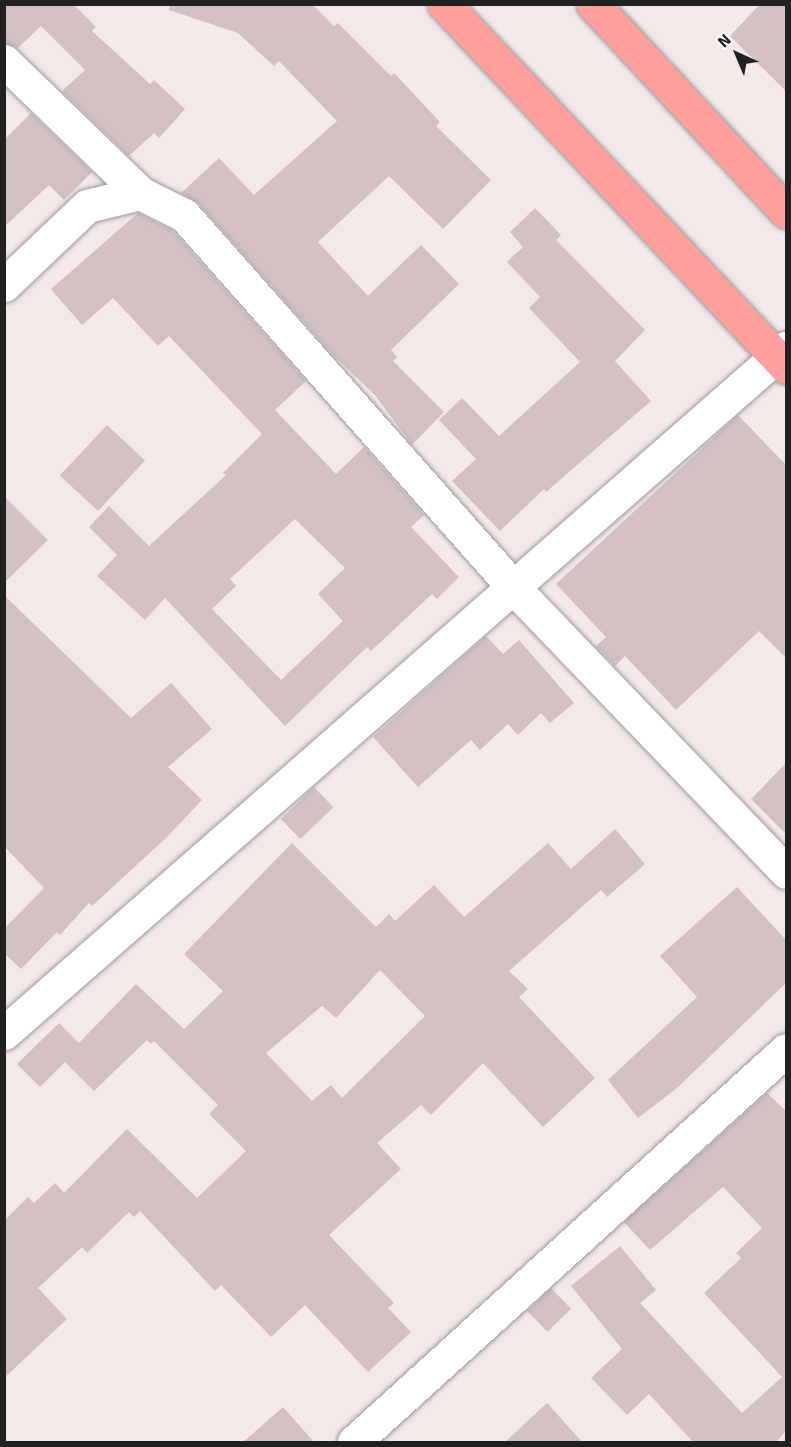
<!DOCTYPE html>
<style>
body{margin:0}
#map{position:relative;width:791px;height:1447px;overflow:hidden;background:#f2e9e8;font-family:Signika,sans-serif}
div>[style]{position:absolute}
[style*='--x']{left:calc(var(--x)*1px);top:calc(var(--y)*1px);width:calc(var(--w)*1px);rotate:calc(var(--a)*1deg)}
.building>*{inset:0;background:#d2c0c3;transform-origin:0 0}
.roads{filter:drop-shadow(0 0 2px #9b9b9b) drop-shadow(0 0 2px #9b9b9b)}
.minor>*{height:33px;margin:-16.5px;padding:0 16.5px;transform-origin:16.5px;border-radius:16.5px;background:#fff}
.major>*{height:33px;margin:-16.5px;padding:0 16.5px;transform-origin:16.5px;border-radius:16.5px;background:#ffa09f}
span{translate:-50% -50%;white-space:nowrap;text-align:center;line-height:1.15;-webkit-text-stroke:5px #fff;paint-order:stroke}
.frame{position:absolute;inset:0;border:6px solid #212121;pointer-events:none}
.north{position:absolute;left:707px;top:24px;width:60px;height:60px;-webkit-text-stroke:4px #fff;paint-order:stroke;rotate:316deg;font-size:16px;font-weight:700;line-height:24px;text-align:center;color:#212121}
.north::after{content:'';display:block;margin:auto;width:21px;height:27px;background:#212121;clip-path:polygon(50% 0,100% 100%,50% 72%,0 100%)}
</style>
<div id="map">
<div class="building">
<i style="clip-path:polygon(4px 4px,73px 4px,96px 27px,92px 31px,150px 84px,154px 80px,185px 109px,159px 138px,154px 133px,129px 156px,62px 91px,85px 70px,41px 26px,18px 48px,4px 43px)"></i>
<i style="clip-path:polygon(170px 4px,312px 4px,334px 26px,338px 23px,391px 76px,394px 73px,440px 122px,436px 126px,491px 180px,443px 229px,389px 176px,318px 242px,368px 296px,421px 245px,459px 284px,391px 350px,397px 357px,393px 361px,444px 412px,412px 445px,375px 395px,334px 356px,198px 203px,181px 193px,219px 158px,254px 195px,337px 121px,279px 61px,274px 66px,238px 33px,169px 10px)"></i>
<i style="clip-path:polygon(760px 4px,786px 4px,786px 91px,730px 36px)"></i>
<i style="clip-path:polygon(31px 113px,92px 172px,64px 200px,49px 185px,4px 227px,4px 140px)"></i>
<i style="clip-path:polygon(535px 208px,561px 235px,556px 240px,645px 330px,615px 361px,651px 401px,546px 492px,544px 489px,500px 531px,452px 481px,476px 459px,439px 420px,462px 398px,499px 436px,580px 362px,529px 308px,540px 297px,507px 262px,523px 247px,510px 232px)"></i>
<i style="clip-path:polygon(evenodd,138px 213px,172px 230px,306px 381px,275px 410px,336px 474px,364px 447px,424px 515px,411px 527px,459px 577px,437px 599px,432px 594px,371px 651px,367px 647px,285px 726px,165px 598px,145px 620px,97px 576px,117px 555px,89px 527px,109px 506px,149px 546px,226px 475px,223px 473px,262px 434px,169px 336px,158px 346px,113px 298px,82px 325px,51px 289px,138px 213px,295px 519px,345px 568px,318px 594px,343px 621px,281px 680px,212px 609px,236px 586px,230px 579px,295px 519px)"></i>
<i style="clip-path:polygon(738px 415px,786px 465px,786px 658px,759px 631px,676px 710px,625px 656px,615px 666px,596px 646px,606px 637px,556px 584px)"></i>
<i style="left:107px;top:425px;width:52px;height:69px;rotate:43deg"></i>
<i style="clip-path:polygon(4px 496px,48px 540px,4px 583px)"></i>
<i style="clip-path:polygon(4px 595px,131px 718px,171px 683px,212px 729px,168px 767px,202px 800px,166px 838px,92px 906px,89px 903px,60px 935px,57px 932px,21px 969px,4px 953px,4px 929px,44px 888px,4px 846px)"></i>
<i style="clip-path:polygon(486px 636px,503px 654px,519px 640px,574px 703px,550px 723px,541px 713px,518px 735px,508px 724px,480px 750px,471px 740px,418px 787px,373px 737px)"></i>
<i style="clip-path:polygon(786px 763px,786px 834px,751px 799px)"></i>
<i style="left:314px;top:787px;width:28px;height:46px;rotate:46deg"></i>
<i style="clip-path:polygon(evenodd,615px 829px,645px 864px,607px 897px,601px 890px,509px 971px,528px 989px,519px 997px,595px 1078px,543px 1127px,483px 1063px,431px 1115px,421px 1105px,377px 1143px,401px 1169px,329px 1235px,394px 1303px,388px 1308px,411px 1332px,368px 1372px,305px 1305px,271px 1337px,221px 1285px,215px 1291px,140px 1211px,134px 1217px,129px 1212px,87px 1253px,82px 1247px,38px 1288px,67px 1319px,4px 1378px,4px 1221px,28px 1197px,34px 1203px,55px 1183px,64px 1193px,127px 1129px,197px 1198px,246px 1151px,209px 1114px,218px 1105px,154px 1041px,151px 1044px,147px 1040px,94px 1091px,65px 1062px,40px 1087px,17px 1064px,59px 1023px,79px 1043px,136px 984px,184px 1029px,223px 991px,184px 954px,292px 843px,376px 927px,389px 914px,395px 921px,434px 885px,464px 917px,548px 843px,571px 869px,615px 829px,380px 970px,425px 1016px,342px 1098px,331px 1085px,312px 1101px,266px 1053px,322px 1006px,336px 1018px,380px 970px)"></i>
<i style="clip-path:polygon(737px 887px,786px 940px,786px 983px,677px 1088px,638px 1118px,608px 1080px,697px 997px,660px 956px)"></i>
<i style="clip-path:polygon(767px 1093px,786px 1111px,786px 1431px,775px 1443px,694px 1443px,649px 1394px,627px 1415px,591px 1378px,622px 1349px,571px 1286px,620px 1246px,656px 1290px,640px 1303px,742px 1413px,782px 1377px,704px 1293px,741px 1258px,736px 1253px,762px 1228px,723px 1187px,650px 1250px,624px 1222px)"></i>
<i style="left:551px;top:1288px;width:29px;height:33px;rotate:46deg"></i>
<i style="clip-path:polygon(547px 1403px,583px 1443px,504px 1443px)"></i>
<i style="clip-path:polygon(283px 1407px,315px 1443px,242px 1443px)"></i>
</div>
<div class="roads">
<div class="minor">
<i style="--x:4;--y:61;--w:190;--a:44.1"></i>
<i style="--x:4;--y:285;--w:115;--a:-43.6"></i>
<i style="--x:87;--y:206;--w:55;--a:-13.8"></i>
<i style="--x:140;--y:193;--w:49;--a:26.6"></i>
<i style="--x:184;--y:215;--w:495;--a:48.5"></i>
<i style="--x:512;--y:586;--w:396;--a:46.2"></i>
<i style="--x:4;--y:1033;--w:1040;--a:-41.22"></i>
<i style="--x:354;--y:1442;--w:583;--a:-42.22"></i>
</div>
<div class="major">
<i style="--x:444;--y:4;--w:499;--a:46.7"></i>
<i style="--x:593;--y:4;--w:284;--a:47.1"></i>
</div>
</div>
<div class="frame"></div>
<div class="north">N</div>
</div>
